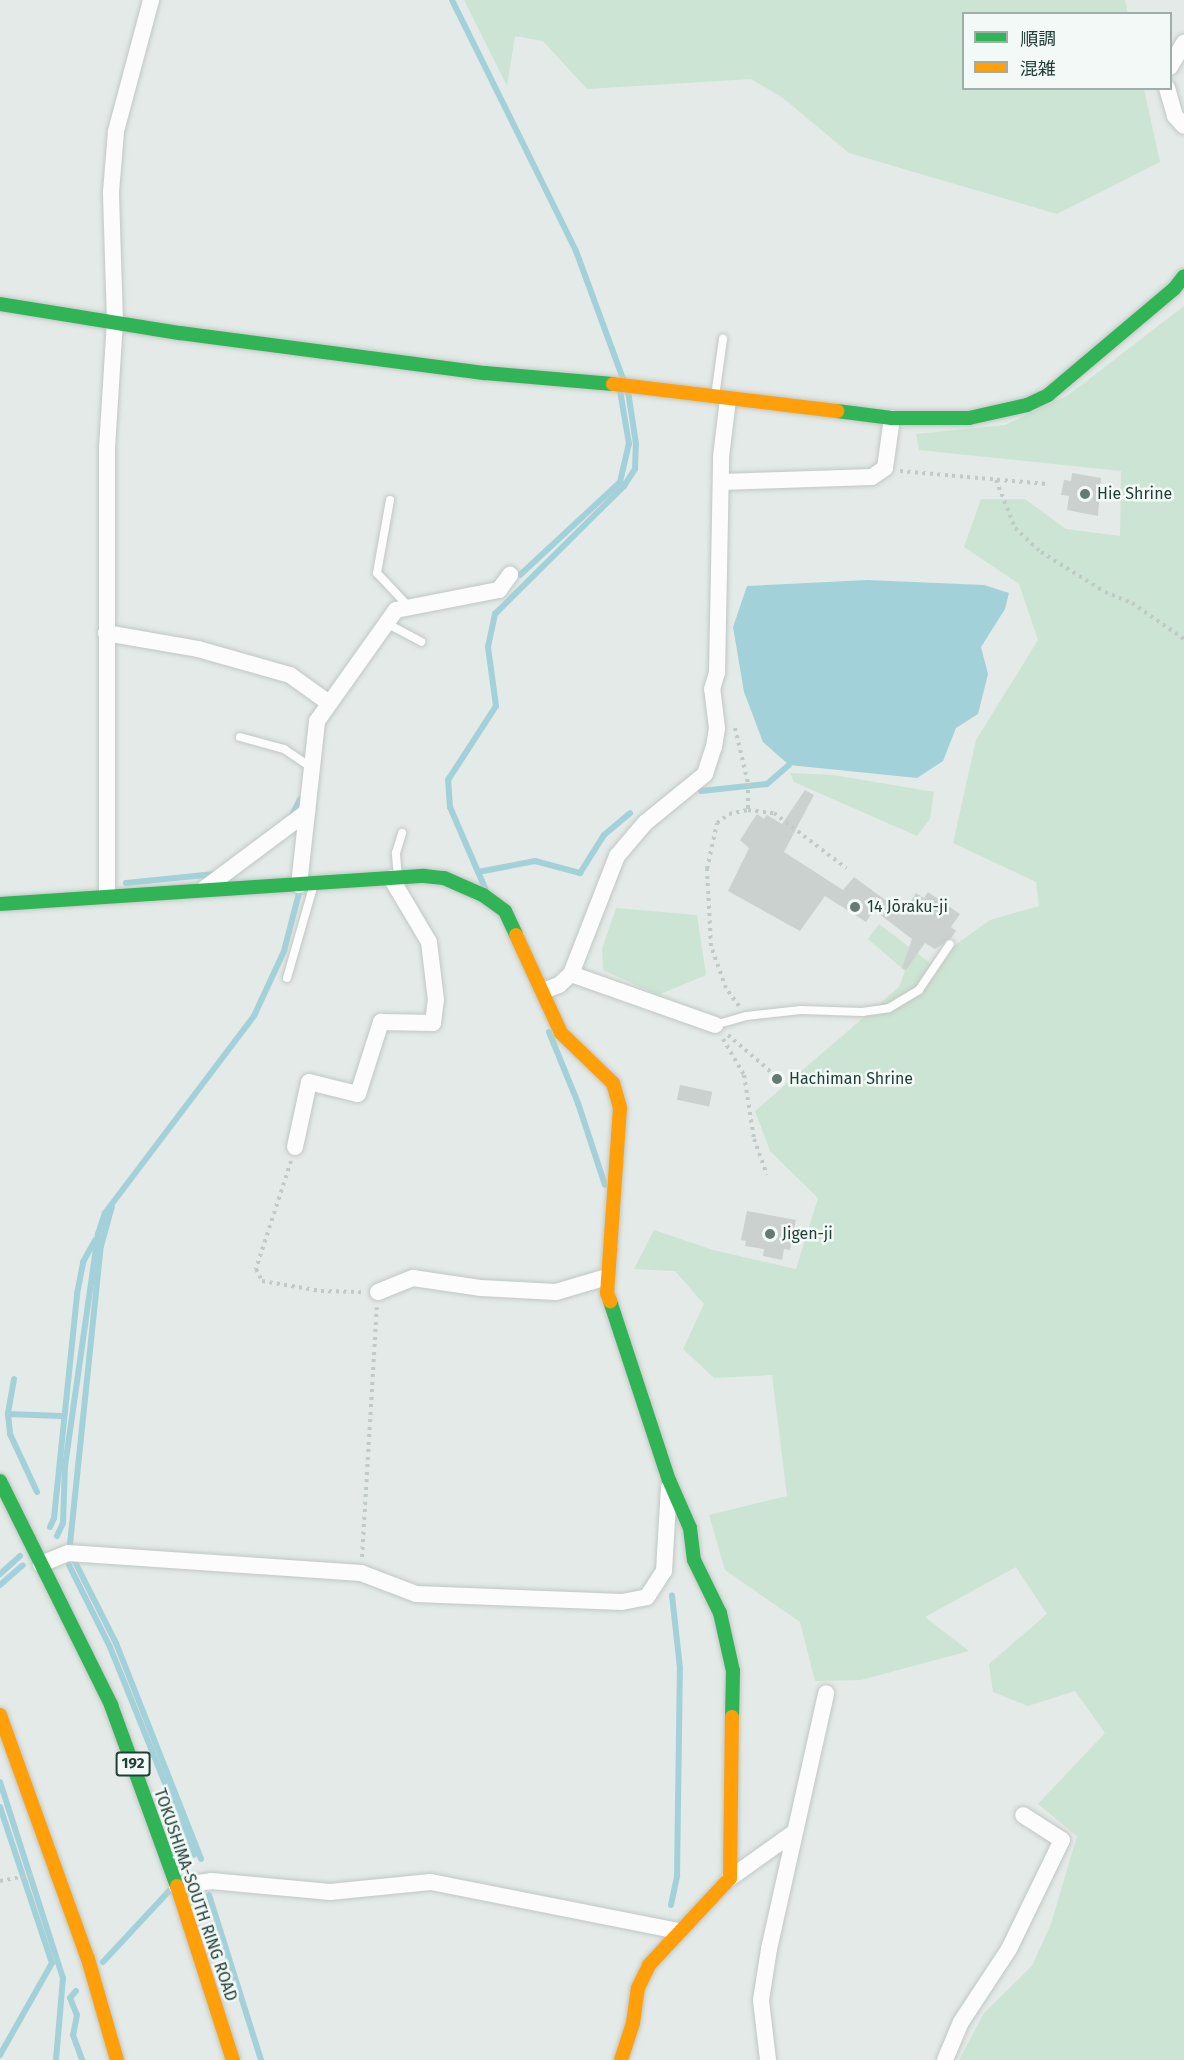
<!DOCTYPE html>
<meta charset="utf-8">
<style>
body{margin:0}
#map{position:relative;width:1184px;height:2060px;overflow:hidden;background:#e4eae7;font-family:"Fira Sans","Noto Sans JP",sans-serif}
div>[style]{position:absolute}
[style*='--x']{left:calc(var(--x)*1px);top:calc(var(--y)*1px);width:calc(var(--w)*1px);rotate:calc(var(--a)*1deg)}
.green>*{inset:0;background:#cce4d4}
.water>*{inset:0;background:#a3d1da}
.stream>*{height:6px;margin:-3px;padding:0 3px;transform-origin:3px;border-radius:3px;background:#a3d1da}
.building>*{inset:0;background:#cbd1cf;transform-origin:0 0}
.path>*{height:4px;margin-top:-2px;transform-origin:0;background:repeating-linear-gradient(90deg,#c0cac7 0 3px,transparent 0 7.5px)}
.roads{filter:drop-shadow(0 0 2px #c1c7c4) drop-shadow(0 0 2px #c1c7c4)}
.lane>*{height:8px;margin:-4px;padding:0 4px;transform-origin:4px;border-radius:4px;background:#fbfcfb}
.street>*{height:16px;margin:-8px;padding:0 8px;transform-origin:8px;border-radius:8px;background:#fbfcfb}
.fast>*{height:14px;margin:-7px;padding:0 7px;transform-origin:7px;border-radius:7px;background:#30b455}
.slow>*{height:14px;margin:-7px;padding:0 7px;transform-origin:7px;border-radius:7px;background:#ff9f0a}
.dots>*{width:16px;height:16px;translate:-50% -50%;box-sizing:border-box;border:3px solid #f2f9f6;border-radius:50%}
span{translate:-50% -50%;white-space:nowrap;text-align:center;line-height:1.15;-webkit-text-stroke:5px #f2f9f6;paint-order:stroke}
.shield-label span{padding:2px 4px;background:#f2f9f6;border:2px solid;border-radius:4px;-webkit-text-stroke-width:0}
.shield-label{font-size:15px;color:#213e37;font-weight:700}
.poi-label{font-size:16px;color:#213e37}
.left{translate:0 -50%;text-align:left}
.street-label{font-size:16px;color:#213e37}
.legend{position:absolute;left:962px;top:12px;width:210px;height:78px;box-sizing:border-box;background:#f2f9f6;border:2px solid #9eaeaa;margin:0;padding:8px 10px;list-style:none;font-size:18px;color:#213e37}
.legend li{display:flex;align-items:center;gap:12px;height:30px}
.legend b{width:30px;border:2px solid #9eaeaa}
</style>
<div id="map">
<div class="green">
<i style="clip-path:polygon(464px 0,1125px 0,1128px 13px,964px 14px,964px 88px,1144px 89px,1160px 162px,1057px 214px,849px 153px,783px 98px,751px 79px,587px 89px,543px 41px,515px 36px,507px 86px)"></i>
<i style="clip-path:polygon(1184px 306px,1184px 2060px,959px 2060px,984px 2013px,1032px 1966px,1051px 1924px,1077px 1836px,1038px 1804px,1105px 1733px,1075px 1691px,1028px 1706px,993px 1692px,989px 1664px,1047px 1614px,1016px 1567px,925px 1617px,969px 1651px,861px 1680px,815px 1681px,800px 1622px,725px 1570px,709px 1515px,787px 1496px,772px 1375px,714px 1378px,683px 1349px,704px 1304px,675px 1271px,634px 1269px,654px 1230px,713px 1250px,796px 1269px,818px 1198px,770px 1151px,755px 1111px,899px 987px,905px 971px,868px 939px,879px 924px,930px 963px,990px 920px,1039px 906px,1036px 882px,953px 843px,976px 740px,1038px 640px,1019px 584px,964px 547px,981px 499px,1025px 499px,1066px 529px,1120px 536px,1121px 471px,919px 450px,916px 434px,1005px 425px,1067px 396px)"></i>
<i style="clip-path:polygon(790px 773px,833px 775px,934px 792px,930px 819px,917px 836px,794px 782px)"></i>
<i style="clip-path:polygon(616px 908px,697px 915px,706px 975px,658px 995px,603px 970px,602px 949px)"></i>
</div>
<div class="water">
<i style="clip-path:polygon(867px 580px,984px 585px,1009px 593px,1005px 609px,981px 647px,988px 674px,978px 714px,956px 728px,943px 761px,917px 778px,789px 765px,763px 742px,744px 692px,733px 627px,747px 586px)"></i>
</div>
<div class="stream">
<i style="--x:452;--y:0;--w:280;--a:63.7"></i>
<i style="--x:576;--y:251;--w:136;--a:69.8"></i>
<i style="--x:520;--y:575;--w:137;--a:-42.9"></i>
<i style="--x:620;--y:482;--w:39;--a:-77"></i>
<i style="--x:629;--y:444;--w:54;--a:-99.6"></i>
<i style="--x:701;--y:791;--w:66;--a:-6.1"></i>
<i style="--x:767;--y:784;--w:29;--a:-41"></i>
<i style="--x:291;--y:817;--w:20;--a:-63"></i>
<i style="--x:478;--y:872;--w:58;--a:-10.9"></i>
<i style="--x:535;--y:861;--w:47;--a:14.9"></i>
<i style="--x:580;--y:873;--w:45;--a:-57.7"></i>
<i style="--x:604;--y:835;--w:34;--a:-40"></i>
<i style="--x:126;--y:883;--w:89;--a:-5.8"></i>
<i style="--x:485;--y:888;--w:88;--a:-113.4"></i>
<i style="--x:450;--y:807;--w:27;--a:-94"></i>
<i style="--x:448;--y:780;--w:88;--a:-57"></i>
<i style="--x:496;--y:706;--w:60;--a:-97.7"></i>
<i style="--x:488;--y:647;--w:34;--a:-78"></i>
<i style="--x:495;--y:614;--w:182;--a:-44.8"></i>
<i style="--x:624;--y:486;--w:20;--a:-57"></i>
<i style="--x:635;--y:469;--w:25;--a:-88"></i>
<i style="--x:636;--y:444;--w:54;--a:-98.6"></i>
<i style="--x:549;--y:1032;--w:77;--a:67.8"></i>
<i style="--x:578;--y:1103;--w:86;--a:71.8"></i>
<i style="--x:14;--y:1379;--w:36;--a:100"></i>
<i style="--x:8;--y:1414;--w:20;--a:84"></i>
<i style="--x:10;--y:1434;--w:64;--a:65"></i>
<i style="--x:8;--y:1414;--w:53;--a:2.2"></i>
<i style="--x:50;--y:1527;--w:10;--a:-66"></i>
<i style="--x:54;--y:1518;--w:225;--a:-84.1"></i>
<i style="--x:77;--y:1294;--w:33;--a:-79"></i>
<i style="--x:83;--y:1262;--w:25;--a:-61"></i>
<i style="--x:57;--y:1536;--w:14;--a:-65"></i>
<i style="--x:63;--y:1523;--w:57;--a:-88"></i>
<i style="--x:65;--y:1466;--w:234;--a:-81.9"></i>
<i style="--x:98;--y:1234;--w:22;--a:-72"></i>
<i style="--x:105;--y:1213;--w:247;--a:-52.9"></i>
<i style="--x:254;--y:1016;--w:72;--a:-65.2"></i>
<i style="--x:284;--y:951;--w:60;--a:-75.5"></i>
<i style="--x:70;--y:1544;--w:300;--a:-84.1"></i>
<i style="--x:101;--y:1246;--w:41;--a:-74.6"></i>
<i style="--x:75;--y:1562;--w:91;--a:63.2"></i>
<i style="--x:116;--y:1643;--w:232;--a:68.5"></i>
<i style="--x:69;--y:1565;--w:92;--a:63.4"></i>
<i style="--x:110;--y:1647;--w:224;--a:68"></i>
<i style="--x:0;--y:1574;--w:27;--a:-42"></i>
<i style="--x:0;--y:1585;--w:30;--a:-41"></i>
<i style="--x:0;--y:1782;--w:206;--a:72.2"></i>
<i style="--x:63;--y:1978;--w:82;--a:94.9"></i>
<i style="--x:0;--y:1807;--w:164;--a:71.6"></i>
<i style="--x:52;--y:1963;--w:106;--a:119.5"></i>
<i style="--x:209;--y:1895;--w:173;--a:72.5"></i>
<i style="--x:671;--y:1905;--w:30;--a:-78"></i>
<i style="--x:677;--y:1876;--w:208;--a:-89.2"></i>
<i style="--x:680;--y:1668;--w:73;--a:-96.3"></i>
<i style="--x:103;--y:1962;--w:97;--a:-47.1"></i>
<i style="--x:76;--y:1991;--w:9;--a:131"></i>
<i style="--x:70;--y:1998;--w:18;--a:68"></i>
<i style="--x:77;--y:2015;--w:20;--a:101"></i>
<i style="--x:73;--y:2035;--w:27;--a:70"></i>
</div>
<div class="building">
<i style="clip-path:polygon(1072px 473px,1101px 478px,1098px 516px,1067px 510px,1069px 496px,1061px 495px,1064px 480px,1071px 481px)"></i>
<i style="clip-path:polygon(805px 790px,814px 795px,784px 852px,843px 890px,854px 877px,903px 913px,916px 893px,924px 898px,928px 892px,960px 914px,951px 927px,956px 931px,951px 938px,935px 949px,925px 943px,906px 970px,902px 968px,912px 939px,874px 910px,866px 922px,825px 896px,800px 931px,728px 891px,749px 848px,740px 840px,757px 814px,764px 819px,767px 815px,782px 824px)"></i>
<i style="left:680px;top:1085px;width:33px;height:15px;rotate:12deg"></i>
<i style="clip-path:polygon(747px 1211px,796px 1220px,790px 1250px,784px 1249px,782px 1260px,763px 1256px,764px 1249px,745px 1246px,746px 1241px,741px 1240px)"></i>
</div>
<div class="path">
<i style="--x:900;--y:471;--w:147;--a:5.1"></i>
<i style="--x:996;--y:480;--w:52;--a:68.4"></i>
<i style="--x:1015;--y:528;--w:35;--a:43"></i>
<i style="--x:1041;--y:552;--w:75;--a:32"></i>
<i style="--x:1105;--y:592;--w:29;--a:22"></i>
<i style="--x:1132;--y:603;--w:63;--a:34.7"></i>
<i style="--x:735;--y:728;--w:57;--a:76.7"></i>
<i style="--x:748;--y:783;--w:27;--a:90"></i>
<i style="--x:739;--y:1006;--w:22;--a:-126"></i>
<i style="--x:726;--y:988;--w:45;--a:-109.7"></i>
<i style="--x:711;--y:946;--w:77;--a:-93"></i>
<i style="--x:707;--y:869;--w:47;--a:-77.7"></i>
<i style="--x:717;--y:823;--w:15;--a:-37"></i>
<i style="--x:729;--y:814;--w:19;--a:-12"></i>
<i style="--x:748;--y:810;--w:26;--a:7"></i>
<i style="--x:774;--y:813;--w:91;--a:37.4"></i>
<i style="--x:728;--y:1035;--w:57;--a:40.7"></i>
<i style="--x:723;--y:1039;--w:42;--a:59.7"></i>
<i style="--x:744;--y:1075;--w:65;--a:81.1"></i>
<i style="--x:754;--y:1139;--w:38;--a:70"></i>
<i style="--x:291;--y:1161;--w:114;--a:108"></i>
<i style="--x:256;--y:1269;--w:13;--a:63"></i>
<i style="--x:262;--y:1281;--w:60;--a:9.6"></i>
<i style="--x:321;--y:1291;--w:40;--a:1.4"></i>
<i style="--x:362;--y:1557;--w:250;--a:-86.6"></i>
<i style="--x:0;--y:1881;--w:36;--a:-11"></i>
</div>
<div class="roads">
<div class="lane">
<i style="--x:715;--y:396;--w:58;--a:-82"></i>
<i style="--x:390;--y:500;--w:74;--a:100.1"></i>
<i style="--x:377;--y:573;--w:47;--a:46.7"></i>
<i style="--x:386;--y:623;--w:40;--a:28"></i>
<i style="--x:240;--y:737;--w:46;--a:15.3"></i>
<i style="--x:284;--y:749;--w:32;--a:34"></i>
<i style="--x:398;--y:878;--w:25;--a:-95"></i>
<i style="--x:396;--y:853;--w:21;--a:-73"></i>
<i style="--x:287;--y:978;--w:98;--a:-74"></i>
<i style="--x:715;--y:1025;--w:32;--a:-16"></i>
<i style="--x:746;--y:1016;--w:55;--a:-6.2"></i>
<i style="--x:801;--y:1010;--w:61;--a:1.9"></i>
<i style="--x:862;--y:1012;--w:27;--a:-8"></i>
<i style="--x:889;--y:1008;--w:35;--a:-31"></i>
<i style="--x:919;--y:990;--w:55;--a:-56"></i>
</div>
<div class="street">
<i style="--x:1170;--y:67;--w:28;--a:-60"></i>
<i style="--x:1167;--y:88;--w:29;--a:74"></i>
<i style="--x:1175;--y:116;--w:13;--a:48"></i>
<i style="--x:721;--y:482;--w:151;--a:-1.9"></i>
<i style="--x:872;--y:477;--w:16;--a:-35"></i>
<i style="--x:885;--y:468;--w:50;--a:-82"></i>
<i style="--x:106;--y:633;--w:93;--a:9.9"></i>
<i style="--x:198;--y:649;--w:96;--a:15.8"></i>
<i style="--x:290;--y:675;--w:48;--a:35.7"></i>
<i style="--x:299;--y:885;--w:165;--a:-83.7"></i>
<i style="--x:317;--y:721;--w:136;--a:-54.6"></i>
<i style="--x:396;--y:610;--w:105;--a:-11"></i>
<i style="--x:499;--y:590;--w:19;--a:-54"></i>
<i style="--x:204;--y:889;--w:129;--a:-36.8"></i>
<i style="--x:107;--y:896;--w:448;--a:-90"></i>
<i style="--x:107;--y:448;--w:126;--a:-86.4"></i>
<i style="--x:115;--y:322;--w:130;--a:-91.8"></i>
<i style="--x:111;--y:192;--w:61;--a:-85.3"></i>
<i style="--x:116;--y:131;--w:136;--a:-75"></i>
<i style="--x:571;--y:974;--w:153;--a:19.5"></i>
<i style="--x:543;--y:991;--w:17;--a:-21"></i>
<i style="--x:559;--y:985;--w:16;--a:-43"></i>
<i style="--x:571;--y:974;--w:127;--a:-68.7"></i>
<i style="--x:617;--y:856;--w:43;--a:-49.7"></i>
<i style="--x:645;--y:823;--w:77;--a:-39.2"></i>
<i style="--x:705;--y:774;--w:28;--a:-72"></i>
<i style="--x:714;--y:747;--w:19;--a:-81"></i>
<i style="--x:717;--y:728;--w:39;--a:-97"></i>
<i style="--x:712;--y:689;--w:17;--a:-73"></i>
<i style="--x:717;--y:673;--w:216;--a:-88.9"></i>
<i style="--x:721;--y:457;--w:58;--a:-83.1"></i>
<i style="--x:295;--y:1147;--w:66;--a:-77.8"></i>
<i style="--x:309;--y:1082;--w:50;--a:13.8"></i>
<i style="--x:358;--y:1094;--w:76;--a:-72.3"></i>
<i style="--x:381;--y:1022;--w:52;--a:1.1"></i>
<i style="--x:433;--y:1023;--w:23;--a:-83"></i>
<i style="--x:436;--y:1000;--w:58;--a:-96.9"></i>
<i style="--x:429;--y:942;--w:74;--a:-120.7"></i>
<i style="--x:378;--y:1292;--w:38;--a:-22"></i>
<i style="--x:413;--y:1278;--w:69;--a:8.4"></i>
<i style="--x:481;--y:1288;--w:75;--a:3.1"></i>
<i style="--x:556;--y:1292;--w:53;--a:-16.4"></i>
<i style="--x:41;--y:1564;--w:29;--a:-22"></i>
<i style="--x:68;--y:1553;--w:294;--a:3.9"></i>
<i style="--x:361;--y:1573;--w:59;--a:20.9"></i>
<i style="--x:416;--y:1594;--w:206;--a:2.2"></i>
<i style="--x:622;--y:1602;--w:25;--a:-11"></i>
<i style="--x:647;--y:1597;--w:31;--a:-57"></i>
<i style="--x:664;--y:1571;--w:84;--a:-86.6"></i>
<i style="--x:730;--y:1878;--w:77;--a:-35.5"></i>
<i style="--x:177;--y:1886;--w:34;--a:-8"></i>
<i style="--x:211;--y:1881;--w:120;--a:5.3"></i>
<i style="--x:330;--y:1892;--w:101;--a:-5.7"></i>
<i style="--x:431;--y:1882;--w:253;--a:11.2"></i>
<i style="--x:768;--y:2060;--w:60;--a:-96.7"></i>
<i style="--x:761;--y:2000;--w:52;--a:-81.1"></i>
<i style="--x:769;--y:1949;--w:262;--a:-77.4"></i>
<i style="--x:945;--y:2060;--w:41;--a:-67.2"></i>
<i style="--x:961;--y:2022;--w:87;--a:-56.7"></i>
<i style="--x:1009;--y:1949;--w:121;--a:-64.1"></i>
<i style="--x:1062;--y:1840;--w:46;--a:-147.3"></i>
</div>
<div class="fast">
<i style="--x:0;--y:304;--w:182;--a:9.2"></i>
<i style="--x:180;--y:333;--w:308;--a:7.5"></i>
<i style="--x:485;--y:373;--w:128;--a:4.9"></i>
<i style="--x:837;--y:411;--w:55;--a:7.3"></i>
<i style="--x:892;--y:418;--w:77;--a:0"></i>
<i style="--x:969;--y:418;--w:59;--a:-12.6"></i>
<i style="--x:1027;--y:405;--w:23;--a:-25"></i>
<i style="--x:1048;--y:395;--w:165;--a:-40.1"></i>
<i style="--x:1174;--y:289;--w:16;--a:-52"></i>
<i style="--x:0;--y:904;--w:425;--a:-3.8"></i>
<i style="--x:424;--y:876;--w:20;--a:6"></i>
<i style="--x:444;--y:878;--w:43;--a:23.6"></i>
<i style="--x:483;--y:895;--w:27;--a:36"></i>
<i style="--x:505;--y:911;--w:26;--a:65"></i>
<i style="--x:610;--y:1301;--w:188;--a:71.8"></i>
<i style="--x:669;--y:1480;--w:52;--a:66.4"></i>
<i style="--x:690;--y:1528;--w:32;--a:83"></i>
<i style="--x:694;--y:1560;--w:59;--a:63.9"></i>
<i style="--x:720;--y:1613;--w:59;--a:77.4"></i>
<i style="--x:733;--y:1671;--w:46;--a:91.2"></i>
<i style="--x:0;--y:1481;--w:250;--a:63.6"></i>
<i style="--x:111;--y:1705;--w:193;--a:70"></i>
</div>
<div class="slow">
<i style="--x:613;--y:384;--w:226;--a:6.9"></i>
<i style="--x:516;--y:935;--w:108;--a:65.3"></i>
<i style="--x:561;--y:1033;--w:72;--a:43.9"></i>
<i style="--x:613;--y:1083;--w:26;--a:74"></i>
<i style="--x:620;--y:1108;--w:185;--a:94"></i>
<i style="--x:607;--y:1293;--w:9;--a:69"></i>
<i style="--x:0;--y:1715;--w:259;--a:70.2"></i>
<i style="--x:88;--y:1959;--w:105;--a:74"></i>
<i style="--x:177;--y:1886;--w:183;--a:72.2"></i>
<i style="--x:621;--y:2060;--w:39;--a:-72"></i>
<i style="--x:633;--y:2023;--w:35;--a:-82"></i>
<i style="--x:638;--y:1988;--w:25;--a:-64"></i>
<i style="--x:649;--y:1965;--w:119;--a:-47"></i>
<i style="--x:730;--y:1878;--w:161;--a:-89.3"></i>
</div>
</div>
<div class="dots">
<i style="left:1085px;top:494px;background:#657a75"></i>
<i style="left:855px;top:907px;background:#657a75"></i>
<i style="left:777px;top:1079px;background:#657a75"></i>
<i style="left:770px;top:1234px;background:#657a75"></i>
</div>
<div class="shield-label">
<span style="left:133px;top:1764px">192</span>
</div>
<div class="poi-label">
<span class="left" style="left:1097px;top:494px">Hie Shrine</span>
<span class="left" style="left:867px;top:907px">14 Jōraku-ji</span>
<span class="left" style="left:789px;top:1079px">Hachiman Shrine</span>
<span class="left" style="left:782px;top:1234px">Jigen-ji</span>
</div>
<div class="street-label">
<span style="left:195px;top:1895px;rotate:71deg">TOKUSHIMA-SOUTH RING ROAD</span>
</div>
<ul class="legend">
<li><b style="height:8px;background:#30b455"></b>順調</li>
<li><b style="height:8px;background:#ff9f0a"></b>混雑</li>
</ul>
</div>
